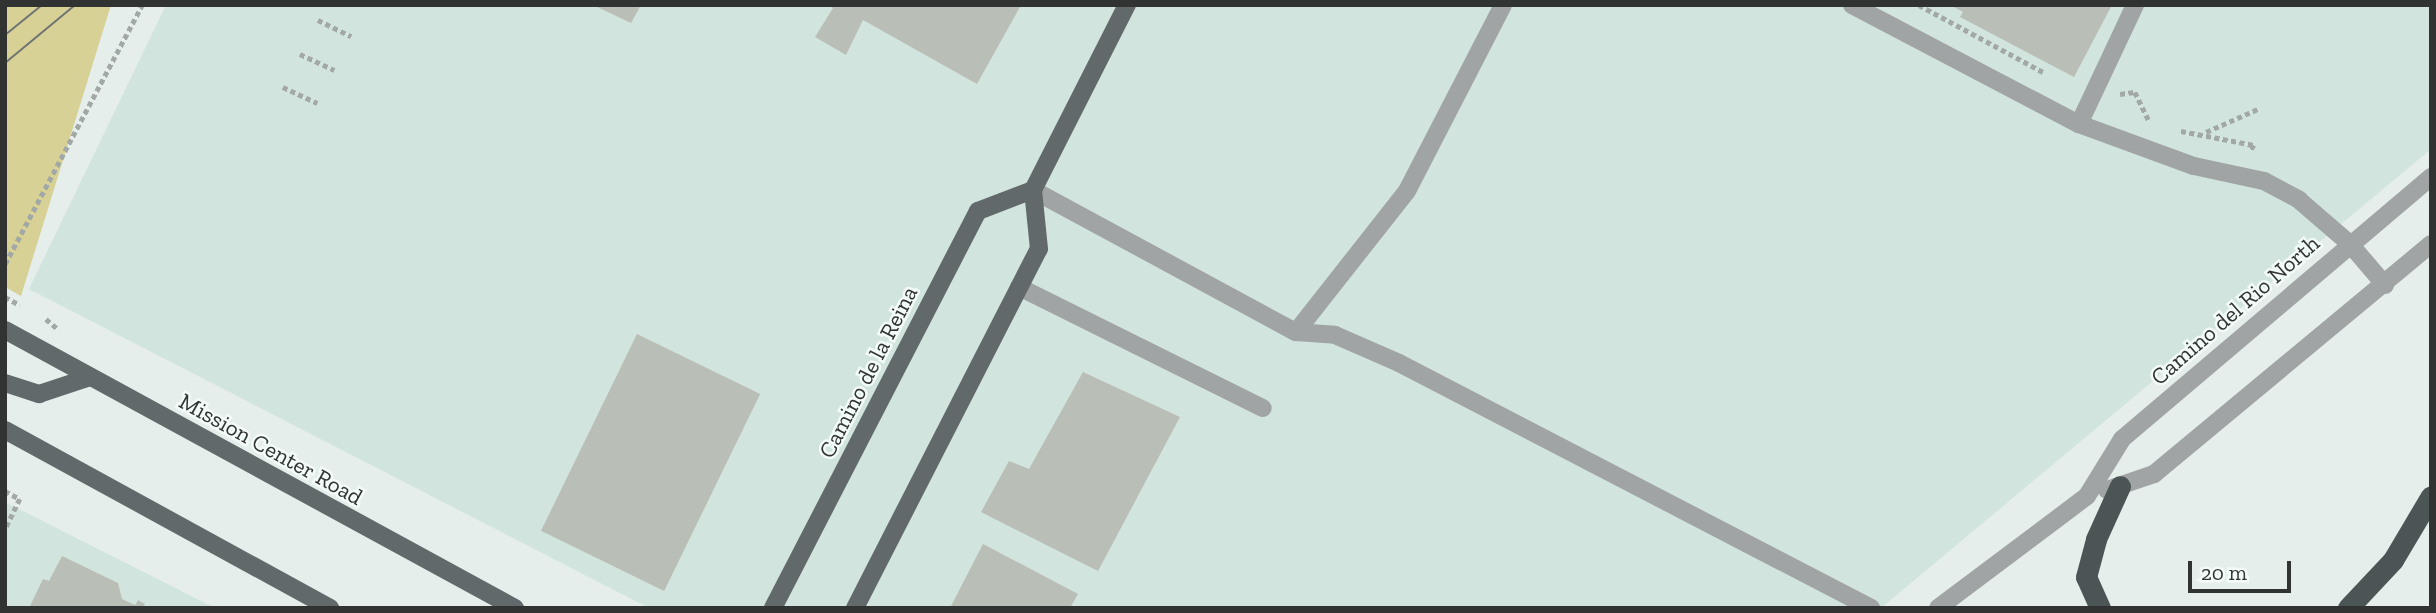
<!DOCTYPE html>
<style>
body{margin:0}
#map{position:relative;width:2436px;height:613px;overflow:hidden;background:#e5eeeb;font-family:"Zilla Slab",serif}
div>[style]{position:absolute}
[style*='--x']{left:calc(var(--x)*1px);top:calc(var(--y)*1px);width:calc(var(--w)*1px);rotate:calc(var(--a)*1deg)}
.built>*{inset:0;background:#d2e4de}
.green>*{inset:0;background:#d7d196}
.building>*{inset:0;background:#b9beb7;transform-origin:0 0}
.path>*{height:4.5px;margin-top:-2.25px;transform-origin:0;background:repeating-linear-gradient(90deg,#a1a8a6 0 5px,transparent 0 8.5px)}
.minor>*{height:18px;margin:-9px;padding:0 9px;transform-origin:9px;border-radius:9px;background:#a0a4a5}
.major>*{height:18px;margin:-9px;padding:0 9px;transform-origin:9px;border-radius:9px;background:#62696a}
.highway>*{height:21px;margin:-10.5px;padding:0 10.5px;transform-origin:10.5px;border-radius:10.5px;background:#4c5556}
.tram>*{height:2px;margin:-1px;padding:0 1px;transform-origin:1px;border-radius:1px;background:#6f7473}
span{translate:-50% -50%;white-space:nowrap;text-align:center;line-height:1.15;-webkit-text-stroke:5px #f2fbf8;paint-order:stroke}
.street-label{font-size:23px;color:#303332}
.frame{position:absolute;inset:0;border:7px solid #303332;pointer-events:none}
.scale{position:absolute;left:2188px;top:561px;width:103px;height:32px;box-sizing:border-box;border:4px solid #303332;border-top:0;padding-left:9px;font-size:21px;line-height:24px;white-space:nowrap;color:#303332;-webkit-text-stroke:5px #f2fbf8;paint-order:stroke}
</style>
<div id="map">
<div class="built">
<i style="clip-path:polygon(166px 5px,2431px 5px,2431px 149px,1881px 608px,649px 608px,29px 289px)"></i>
<i style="clip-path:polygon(5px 502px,215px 608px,5px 608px)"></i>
</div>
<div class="green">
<i style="clip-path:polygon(5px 5px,111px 5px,21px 296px,5px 287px)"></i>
</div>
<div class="building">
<i style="clip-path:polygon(593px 5px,641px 5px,631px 23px)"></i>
<i style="clip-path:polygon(828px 5px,1021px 5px,977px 84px,863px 20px,846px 55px,815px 37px,833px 8px)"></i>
<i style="clip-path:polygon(1950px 5px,2112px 5px,2074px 77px,1960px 17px,1963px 12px)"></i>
<i style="left:637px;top:334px;width:137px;height:219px;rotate:26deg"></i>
<i style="clip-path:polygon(1083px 372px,1180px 417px,1098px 571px,981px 512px,1009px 461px,1029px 469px)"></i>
<i style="clip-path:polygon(983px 544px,1078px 594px,1070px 608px,950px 608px)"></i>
<i style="clip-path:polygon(62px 556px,118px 583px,122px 599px,135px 605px,138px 600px,145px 604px,143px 608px,29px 608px,43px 579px,49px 581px)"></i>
</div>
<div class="path">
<i style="--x:1919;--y:5;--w:143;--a:28.4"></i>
<i style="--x:318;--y:20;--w:37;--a:26"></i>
<i style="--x:300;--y:54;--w:38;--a:25"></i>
<i style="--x:283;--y:87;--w:38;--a:25"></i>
<i style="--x:2120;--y:94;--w:15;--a:-8"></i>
<i style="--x:2135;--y:92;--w:32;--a:64"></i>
<i style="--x:2181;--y:131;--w:74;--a:10.9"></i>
<i style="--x:2254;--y:145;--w:6;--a:121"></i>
<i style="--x:2206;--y:132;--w:59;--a:-24"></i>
<i style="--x:5;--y:264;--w:293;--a:-62.1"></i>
<i style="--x:5;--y:297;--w:17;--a:28"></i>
<i style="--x:46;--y:319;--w:17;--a:40"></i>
<i style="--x:5;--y:491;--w:17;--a:28"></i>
<i style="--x:20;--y:499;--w:34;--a:116"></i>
</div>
<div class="minor">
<i style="--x:1852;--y:5;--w:256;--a:27.7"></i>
<i style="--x:2079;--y:124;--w:122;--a:20.1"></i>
<i style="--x:2194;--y:166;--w:72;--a:12.1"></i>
<i style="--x:2264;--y:181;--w:40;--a:28"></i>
<i style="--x:2299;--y:200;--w:67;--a:40.8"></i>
<i style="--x:2350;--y:244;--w:54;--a:49.5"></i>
<i style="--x:2079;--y:124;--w:132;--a:-64.8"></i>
<i style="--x:1033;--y:190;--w:299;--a:28.4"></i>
<i style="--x:1296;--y:332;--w:39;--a:4"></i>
<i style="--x:1335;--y:335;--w:70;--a:23.6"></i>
<i style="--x:1399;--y:363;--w:532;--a:27.43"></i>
<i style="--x:1019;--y:287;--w:272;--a:26.4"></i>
<i style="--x:1296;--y:332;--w:179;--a:-51.8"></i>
<i style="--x:1407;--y:191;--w:209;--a:-62.7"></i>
<i style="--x:2107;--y:490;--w:50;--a:-18.8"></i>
<i style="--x:2154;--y:474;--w:360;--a:-39.7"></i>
<i style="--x:1938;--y:608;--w:186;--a:-36.9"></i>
<i style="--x:2087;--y:496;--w:67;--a:-58.4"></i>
<i style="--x:2122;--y:439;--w:405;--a:-40.3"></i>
</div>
<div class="major">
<i style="--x:5;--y:330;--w:581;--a:28.59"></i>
<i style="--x:5;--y:383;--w:36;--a:18"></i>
<i style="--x:39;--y:394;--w:54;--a:-18.4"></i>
<i style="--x:5;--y:430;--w:371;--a:28.7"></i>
<i style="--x:773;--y:608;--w:447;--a:-62.7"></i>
<i style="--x:978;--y:211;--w:59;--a:-20.9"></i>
<i style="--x:855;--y:608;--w:403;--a:-62.9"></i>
<i style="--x:1039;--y:249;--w:59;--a:-95.8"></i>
<i style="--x:1033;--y:190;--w:208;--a:-63.1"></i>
</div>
<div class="highway">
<i style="--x:2100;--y:608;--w:34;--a:-114"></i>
<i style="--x:2086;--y:577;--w:39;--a:-75"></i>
<i style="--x:2096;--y:539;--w:58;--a:-65.6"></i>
<i style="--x:2348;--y:608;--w:66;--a:-46.8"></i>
<i style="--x:2393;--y:560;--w:74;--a:-59.3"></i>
</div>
<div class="tram">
<i style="--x:5;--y:35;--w:48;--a:-39"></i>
<i style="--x:5;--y:63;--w:91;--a:-39.6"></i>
</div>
<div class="street-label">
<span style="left:2235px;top:310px;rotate:-41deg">Camino del Rio North</span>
<span style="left:868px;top:372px;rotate:-63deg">Camino de la Reina</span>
<span style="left:271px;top:449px;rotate:29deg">Mission Center Road</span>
</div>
<div class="frame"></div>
<div class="scale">20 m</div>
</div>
